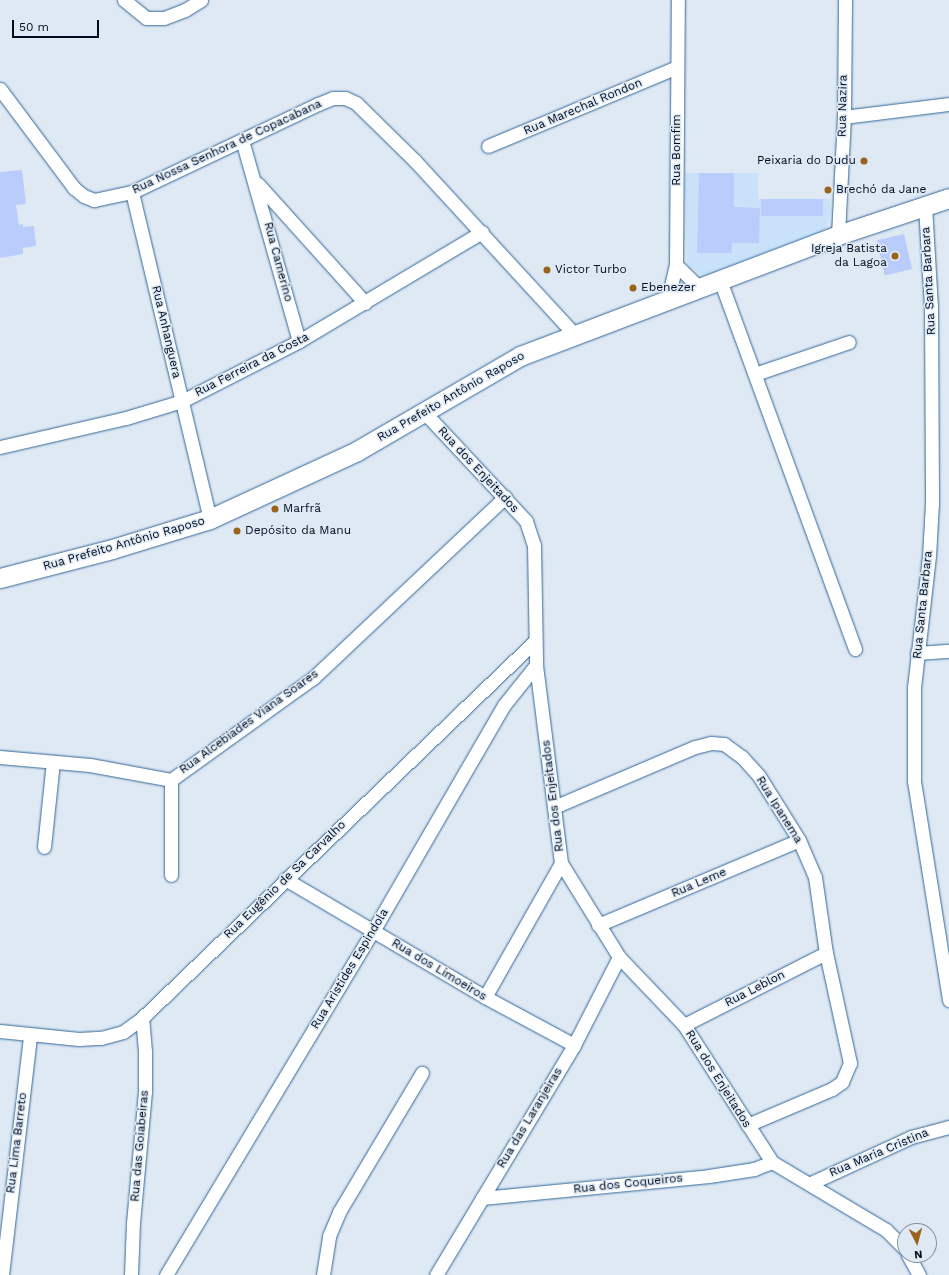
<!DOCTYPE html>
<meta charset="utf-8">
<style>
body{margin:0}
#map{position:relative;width:949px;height:1275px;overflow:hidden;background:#dee9f4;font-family:"Work Sans",sans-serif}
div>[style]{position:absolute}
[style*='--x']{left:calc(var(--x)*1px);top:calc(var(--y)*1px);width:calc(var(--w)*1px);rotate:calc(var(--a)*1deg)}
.built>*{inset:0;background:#c9e2fa}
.building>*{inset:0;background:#baccfb;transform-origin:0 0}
.roads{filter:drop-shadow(0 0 1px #316697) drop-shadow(0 0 1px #316697)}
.street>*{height:13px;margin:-6.5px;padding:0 6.5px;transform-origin:6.5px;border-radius:6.5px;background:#fff}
.secondary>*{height:19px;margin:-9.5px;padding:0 9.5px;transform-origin:9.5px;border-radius:9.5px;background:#fff}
.dots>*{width:11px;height:11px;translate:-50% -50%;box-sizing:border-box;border:2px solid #dee9f4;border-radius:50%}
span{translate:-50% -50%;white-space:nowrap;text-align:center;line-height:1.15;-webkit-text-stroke:3px #dee9f4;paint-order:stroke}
.street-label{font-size:12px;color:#000c1f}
.poi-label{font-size:12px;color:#000c1f}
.right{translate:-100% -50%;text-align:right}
.left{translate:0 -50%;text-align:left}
.north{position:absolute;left:897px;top:1223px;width:40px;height:40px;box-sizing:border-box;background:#dee9f4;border:1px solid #85919f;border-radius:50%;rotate:174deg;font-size:11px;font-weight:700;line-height:16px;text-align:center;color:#000c1f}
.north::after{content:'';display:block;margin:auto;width:14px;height:18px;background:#99631b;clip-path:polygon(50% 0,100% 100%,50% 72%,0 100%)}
.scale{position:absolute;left:12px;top:20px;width:87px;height:18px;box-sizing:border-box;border:2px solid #000c1f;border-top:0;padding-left:5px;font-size:12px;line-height:14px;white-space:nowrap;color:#000c1f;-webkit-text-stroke:3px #dee9f4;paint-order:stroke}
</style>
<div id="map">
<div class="built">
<i style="clip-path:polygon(685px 173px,758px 173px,758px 199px,830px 199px,830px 219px,825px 230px,703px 276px,687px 264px)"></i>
</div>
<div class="building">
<i style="clip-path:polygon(22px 170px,26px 204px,16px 205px,19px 225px,23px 224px,23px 227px,34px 226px,36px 246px,23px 248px,23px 254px,0 258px,0 172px)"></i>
<i style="clip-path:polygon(699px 173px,734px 173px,734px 207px,760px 208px,759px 243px,732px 243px,731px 253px,697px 253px)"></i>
<i style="left:761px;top:199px;width:62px;height:17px"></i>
<i style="left:904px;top:234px;width:36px;height:28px;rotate:77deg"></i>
</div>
<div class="roads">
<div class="street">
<i style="--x:124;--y:0;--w:28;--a:39"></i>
<i style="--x:146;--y:18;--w:18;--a:0"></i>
<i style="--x:164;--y:18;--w:22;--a:-21"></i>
<i style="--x:185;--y:10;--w:19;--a:-32"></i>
<i style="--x:0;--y:89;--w:124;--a:53.2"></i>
<i style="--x:74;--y:188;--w:13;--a:39"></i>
<i style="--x:84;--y:196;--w:11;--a:22"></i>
<i style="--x:94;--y:200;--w:39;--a:-12"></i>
<i style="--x:132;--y:192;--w:206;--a:-25.3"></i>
<i style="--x:318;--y:104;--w:16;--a:-22"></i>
<i style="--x:333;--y:98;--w:12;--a:0"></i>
<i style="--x:345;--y:98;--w:12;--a:24"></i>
<i style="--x:356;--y:103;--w:83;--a:44.5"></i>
<i style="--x:415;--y:161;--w:235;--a:47.4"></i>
<i style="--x:844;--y:117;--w:106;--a:-7.1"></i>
<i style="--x:242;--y:140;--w:209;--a:74.2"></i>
<i style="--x:488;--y:146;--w:205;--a:-22.7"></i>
<i style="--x:258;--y:184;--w:160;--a:48"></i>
<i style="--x:132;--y:192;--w:336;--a:76.6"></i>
<i style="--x:925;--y:206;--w:100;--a:86.6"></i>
<i style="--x:931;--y:306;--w:197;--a:89.7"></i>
<i style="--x:932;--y:503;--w:53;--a:93.2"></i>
<i style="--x:929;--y:556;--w:132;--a:96.5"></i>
<i style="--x:914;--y:687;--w:94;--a:90"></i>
<i style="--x:914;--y:781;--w:222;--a:80.9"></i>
<i style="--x:838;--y:235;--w:118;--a:-87.1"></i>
<i style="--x:844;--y:117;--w:117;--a:-89.5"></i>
<i style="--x:676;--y:265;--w:33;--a:44"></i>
<i style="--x:720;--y:280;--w:393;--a:69.9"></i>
<i style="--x:668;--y:299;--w:35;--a:-77"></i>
<i style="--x:676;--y:265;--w:265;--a:-89.6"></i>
<i style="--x:755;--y:374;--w:99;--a:-18.8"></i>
<i style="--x:424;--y:412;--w:149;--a:46.9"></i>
<i style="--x:526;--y:521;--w:25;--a:72"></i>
<i style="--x:534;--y:545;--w:120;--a:89"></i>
<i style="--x:536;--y:665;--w:200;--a:82.8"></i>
<i style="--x:561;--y:863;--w:110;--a:58.3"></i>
<i style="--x:619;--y:957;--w:94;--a:46.3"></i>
<i style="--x:684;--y:1025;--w:163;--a:57.3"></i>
<i style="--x:772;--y:1162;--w:133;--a:30.8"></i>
<i style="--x:886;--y:1230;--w:27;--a:45"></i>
<i style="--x:0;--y:447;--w:129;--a:-13"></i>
<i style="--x:126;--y:418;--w:59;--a:-16.9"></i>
<i style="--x:182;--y:401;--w:131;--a:-27.1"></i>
<i style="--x:299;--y:341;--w:213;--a:-30.8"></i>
<i style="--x:917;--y:653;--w:32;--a:-4"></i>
<i style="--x:0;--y:757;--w:90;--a:5.1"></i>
<i style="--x:90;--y:765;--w:82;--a:10.5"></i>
<i style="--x:171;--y:780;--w:175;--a:-35.7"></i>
<i style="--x:313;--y:678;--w:264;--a:-43.3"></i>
<i style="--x:171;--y:780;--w:95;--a:90"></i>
<i style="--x:554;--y:807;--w:153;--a:-23.1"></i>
<i style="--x:695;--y:747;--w:16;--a:-14"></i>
<i style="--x:711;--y:743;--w:13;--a:4"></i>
<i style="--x:724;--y:744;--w:22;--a:36"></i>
<i style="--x:742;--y:757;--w:25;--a:48"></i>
<i style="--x:759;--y:776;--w:75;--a:58"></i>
<i style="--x:799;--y:840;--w:40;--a:66.6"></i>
<i style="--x:815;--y:877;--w:77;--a:81.8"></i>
<i style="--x:826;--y:953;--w:113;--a:77.7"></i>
<i style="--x:850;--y:1063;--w:21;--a:113"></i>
<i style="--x:842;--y:1082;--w:12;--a:145"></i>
<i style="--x:832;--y:1089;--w:92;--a:157"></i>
<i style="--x:44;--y:847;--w:85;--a:-84"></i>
<i style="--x:285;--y:879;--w:232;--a:30.5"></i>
<i style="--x:485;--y:997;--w:101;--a:28.3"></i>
<i style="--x:598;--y:925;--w:218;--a:-22.9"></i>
<i style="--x:485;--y:997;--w:154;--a:-60.4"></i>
<i style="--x:684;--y:1025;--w:159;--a:-26.9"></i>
<i style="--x:0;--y:1031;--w:79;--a:5.8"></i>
<i style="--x:79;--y:1039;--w:22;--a:-3"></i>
<i style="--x:101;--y:1038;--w:23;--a:-15"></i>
<i style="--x:123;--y:1032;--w:24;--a:-36"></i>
<i style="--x:142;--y:1018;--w:545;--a:-43.81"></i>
<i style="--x:811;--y:1183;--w:110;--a:-24.7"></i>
<i style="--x:911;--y:1137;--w:39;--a:-15"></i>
<i style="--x:482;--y:1198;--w:228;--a:-5.5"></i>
<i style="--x:709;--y:1176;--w:46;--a:-8.8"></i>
<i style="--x:754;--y:1169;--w:19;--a:-21"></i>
<i style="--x:908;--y:1255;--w:23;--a:61"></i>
<i style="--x:2;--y:1275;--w:241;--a:-83.3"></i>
<i style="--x:131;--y:1275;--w:52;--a:-87.8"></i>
<i style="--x:133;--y:1223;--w:132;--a:-84.8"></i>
<i style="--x:145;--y:1092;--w:41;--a:-90"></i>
<i style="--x:145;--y:1051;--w:33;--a:-95"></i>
<i style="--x:166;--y:1275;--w:401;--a:-59"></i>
<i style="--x:373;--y:931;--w:261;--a:-59.9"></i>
<i style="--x:504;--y:705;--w:51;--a:-51.3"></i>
<i style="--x:323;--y:1275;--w:39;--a:-81"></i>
<i style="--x:329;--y:1236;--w:26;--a:-67"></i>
<i style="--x:339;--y:1212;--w:162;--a:-59.2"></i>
<i style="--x:436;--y:1275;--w:268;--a:-59"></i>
<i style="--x:574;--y:1045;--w:99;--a:-62.9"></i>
</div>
<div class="secondary">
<i style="--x:0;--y:578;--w:116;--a:-14.5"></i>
<i style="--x:112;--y:549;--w:102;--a:-17"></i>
<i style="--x:210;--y:519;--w:162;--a:-24.8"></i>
<i style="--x:357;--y:451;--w:189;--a:-30.2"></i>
<i style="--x:520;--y:356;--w:340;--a:-20.8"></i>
<i style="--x:838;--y:235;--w:117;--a:-18.4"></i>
</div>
</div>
<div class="dots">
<i style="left:864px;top:161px;background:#99631b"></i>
<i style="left:828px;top:190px;background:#99631b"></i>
<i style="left:895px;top:256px;background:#99631b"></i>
<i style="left:547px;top:270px;background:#99631b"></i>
<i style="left:633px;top:288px;background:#99631b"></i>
<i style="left:275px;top:509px;background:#99631b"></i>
<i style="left:237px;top:531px;background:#99631b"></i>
</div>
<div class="street-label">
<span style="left:843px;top:106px;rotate:-89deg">Rua Nazira</span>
<span style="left:583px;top:107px;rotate:-23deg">Rua Marechal Rondon</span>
<span style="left:227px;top:147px;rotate:-25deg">Rua Nossa Senhora de Copacabana</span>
<span style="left:677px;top:150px;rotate:-90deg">Rua Bomfim</span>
<span style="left:278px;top:262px;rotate:75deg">Rua Camerino</span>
<span style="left:929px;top:281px;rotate:-93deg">Rua Santa Barbara</span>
<span style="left:166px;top:332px;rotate:77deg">Rua Anhanguera</span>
<span style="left:252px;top:365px;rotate:-27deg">Rua Ferreira da Costa</span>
<span style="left:451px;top:397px;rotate:-30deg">Rua Prefeito Antônio Raposo</span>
<span style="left:478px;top:470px;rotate:47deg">Rua dos Enjeitados</span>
<span style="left:124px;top:544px;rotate:-16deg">Rua Prefeito Antônio Raposo</span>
<span style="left:923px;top:605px;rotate:-84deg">Rua Santa Barbara</span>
<span style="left:249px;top:722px;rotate:-36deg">Rua Alcebíades Viana Soares</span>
<span style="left:553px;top:796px;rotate:-97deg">Rua dos Enjeitados</span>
<span style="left:779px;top:810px;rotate:58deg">Rua Ipanema</span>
<span style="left:285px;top:880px;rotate:-44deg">Rua Eugênio de Sa Carvalho</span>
<span style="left:699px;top:883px;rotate:-23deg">Rua Leme</span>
<span style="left:350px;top:969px;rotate:-59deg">Rua Aristides Espindola</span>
<span style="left:439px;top:970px;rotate:31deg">Rua dos Limoeiros</span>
<span style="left:755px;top:989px;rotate:-27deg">Rua Leblon</span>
<span style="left:718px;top:1079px;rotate:58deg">Rua dos Enjeitados</span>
<span style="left:530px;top:1118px;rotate:-59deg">Rua das Laranjeiras</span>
<span style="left:17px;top:1143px;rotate:-83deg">Rua Lima Barreto</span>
<span style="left:140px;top:1146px;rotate:-85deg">Rua das Goiabeiras</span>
<span style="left:879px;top:1153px;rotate:-23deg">Rua Maria Cristina</span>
<span style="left:628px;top:1184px;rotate:-6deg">Rua dos Coqueiros</span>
</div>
<div class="poi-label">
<span class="right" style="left:856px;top:161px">Peixaria do Dudu</span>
<span class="left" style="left:836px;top:190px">Brechó da Jane</span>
<span class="right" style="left:887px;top:256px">Igreja Batista<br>da Lagoa</span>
<span class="left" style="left:555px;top:270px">Victor Turbo</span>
<span class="left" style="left:641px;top:288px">Ebenezer</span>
<span class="left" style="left:283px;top:509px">Marfrã</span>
<span class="left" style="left:245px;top:531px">Depósito da Manu</span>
</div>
<div class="north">N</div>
<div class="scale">50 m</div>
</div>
